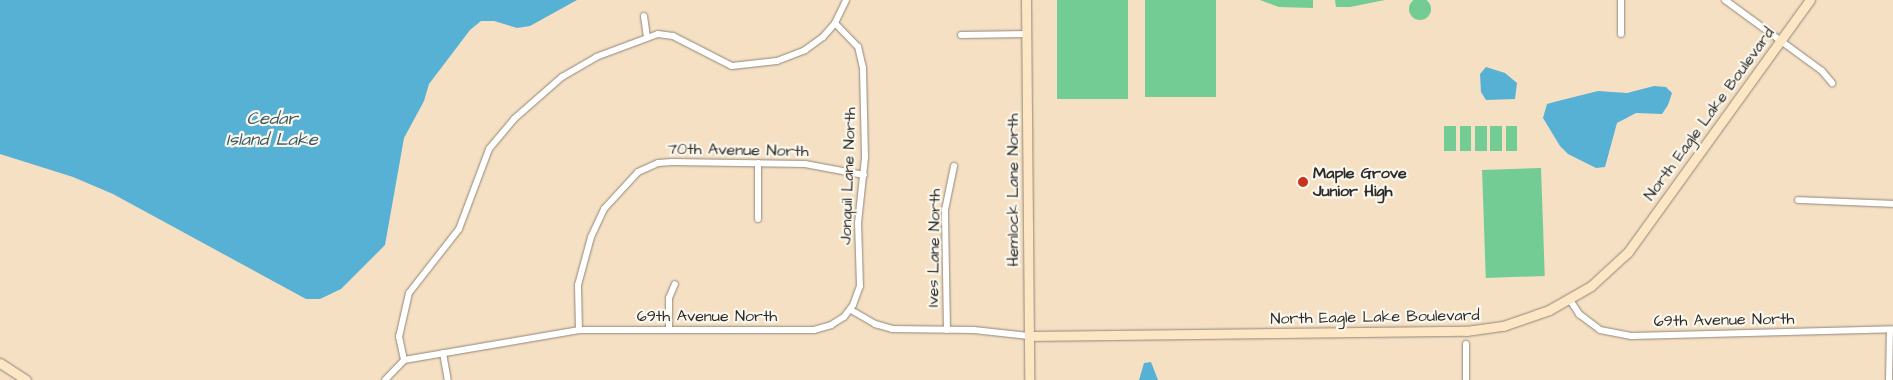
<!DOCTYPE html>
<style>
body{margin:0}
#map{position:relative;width:1893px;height:380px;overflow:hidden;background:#f5e0c4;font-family:"Architects Daughter",sans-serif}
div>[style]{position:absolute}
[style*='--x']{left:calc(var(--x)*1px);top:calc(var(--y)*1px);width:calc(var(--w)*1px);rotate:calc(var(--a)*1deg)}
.green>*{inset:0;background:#73cc93;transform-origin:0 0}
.round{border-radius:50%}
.water>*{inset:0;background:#56b1d4}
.roads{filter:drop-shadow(0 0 1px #908678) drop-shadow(0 0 1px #908678)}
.street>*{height:6px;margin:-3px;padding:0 3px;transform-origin:3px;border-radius:3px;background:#fff}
.secondary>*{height:9px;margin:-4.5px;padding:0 4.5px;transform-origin:4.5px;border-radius:4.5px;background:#fce6c4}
.dots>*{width:14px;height:14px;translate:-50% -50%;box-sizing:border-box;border:2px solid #fbf7ec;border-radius:50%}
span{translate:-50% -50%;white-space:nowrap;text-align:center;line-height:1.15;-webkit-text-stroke:4.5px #fbf7ec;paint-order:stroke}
.street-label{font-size:16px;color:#2b2b2b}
.poi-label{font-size:16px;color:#2b2b2b;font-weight:700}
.left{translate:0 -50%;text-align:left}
.water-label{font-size:18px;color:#3a5a66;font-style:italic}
</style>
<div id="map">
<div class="green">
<i class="round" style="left:1409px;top:-2px;width:22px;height:22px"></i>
<i style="left:1057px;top:0;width:71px;height:99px"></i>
<i style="left:1145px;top:0;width:71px;height:97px"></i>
<i style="clip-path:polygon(1260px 0,1313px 0,1313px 8px,1279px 7px)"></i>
<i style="clip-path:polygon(1335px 0,1385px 0,1350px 7px,1336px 7px)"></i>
<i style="left:1456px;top:126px;width:25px;height:12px;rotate:90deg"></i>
<i style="left:1460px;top:126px;width:11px;height:25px"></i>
<i style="left:1475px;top:126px;width:12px;height:25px"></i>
<i style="left:1490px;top:126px;width:12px;height:25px"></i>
<i style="left:1506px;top:126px;width:11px;height:25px"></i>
<i style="left:1541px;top:168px;width:108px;height:59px;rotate:88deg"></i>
</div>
<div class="water">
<i style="clip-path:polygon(0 0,577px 0,530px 26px,517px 28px,494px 21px,481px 21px,470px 30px,429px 84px,424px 101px,404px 138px,385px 245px,341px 289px,320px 299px,306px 299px,113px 194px,73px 177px,0 154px)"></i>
<i style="clip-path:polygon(1486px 67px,1505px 73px,1517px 83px,1515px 99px,1486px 100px,1481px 92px,1480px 74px)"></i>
<i style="clip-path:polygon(1654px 86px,1666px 87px,1672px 93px,1668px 105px,1662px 114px,1636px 113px,1617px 123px,1605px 167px,1596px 168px,1568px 154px,1560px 146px,1543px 118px,1547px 104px,1558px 101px,1598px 91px,1627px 93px)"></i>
<i style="clip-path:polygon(1151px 362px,1158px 380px,1139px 380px,1144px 363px)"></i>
</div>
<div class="roads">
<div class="street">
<i style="--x:1621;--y:0;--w:34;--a:90"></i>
<i style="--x:1725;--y:0;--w:120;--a:36.2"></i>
<i style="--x:1822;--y:71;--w:16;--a:50"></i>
<i style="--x:644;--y:16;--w:21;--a:82"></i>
<i style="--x:961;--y:35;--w:66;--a:-0.9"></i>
<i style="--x:758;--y:163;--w:56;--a:90"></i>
<i style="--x:1798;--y:200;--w:95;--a:2.4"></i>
<i style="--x:1570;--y:300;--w:17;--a:57"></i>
<i style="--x:1579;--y:314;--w:26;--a:37"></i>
<i style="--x:1600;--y:330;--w:33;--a:11"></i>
<i style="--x:1632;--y:336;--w:261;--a:-1.5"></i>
<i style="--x:851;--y:310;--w:28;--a:30"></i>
<i style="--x:875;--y:324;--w:18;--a:16"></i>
<i style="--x:892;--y:329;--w:82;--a:0.7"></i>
<i style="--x:974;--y:330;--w:55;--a:6.2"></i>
<i style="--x:669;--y:329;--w:31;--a:-90"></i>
<i style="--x:669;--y:298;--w:15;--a:-67"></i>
<i style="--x:579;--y:330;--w:45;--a:-91.3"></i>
<i style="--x:578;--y:285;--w:50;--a:-74.8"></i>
<i style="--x:591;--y:237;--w:31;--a:-65"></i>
<i style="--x:604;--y:209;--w:50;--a:-47.4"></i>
<i style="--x:638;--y:172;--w:22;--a:-24"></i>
<i style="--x:658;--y:163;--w:14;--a:-4"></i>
<i style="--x:672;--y:162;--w:133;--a:0.9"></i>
<i style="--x:805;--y:164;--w:60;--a:10.6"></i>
<i style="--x:947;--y:330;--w:120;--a:-91"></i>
<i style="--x:945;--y:210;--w:45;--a:-78.4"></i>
<i style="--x:1466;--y:344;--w:36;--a:90"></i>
<i style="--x:443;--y:353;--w:27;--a:80"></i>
<i style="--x:404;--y:360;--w:24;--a:-102"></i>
<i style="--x:399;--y:337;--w:45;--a:-77.2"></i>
<i style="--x:409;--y:293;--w:81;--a:-52"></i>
<i style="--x:459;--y:229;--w:85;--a:-69.4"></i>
<i style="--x:489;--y:149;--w:39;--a:-50"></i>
<i style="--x:514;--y:119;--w:64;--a:-41.2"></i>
<i style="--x:562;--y:77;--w:39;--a:-30"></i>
<i style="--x:596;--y:57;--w:66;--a:-20.4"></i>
<i style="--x:658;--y:34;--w:15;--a:8"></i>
<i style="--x:673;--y:36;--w:66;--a:27"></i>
<i style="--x:732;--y:66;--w:45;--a:-6.3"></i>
<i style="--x:777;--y:61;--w:30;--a:-21"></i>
<i style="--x:805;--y:50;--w:22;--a:-36"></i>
<i style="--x:823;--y:37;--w:18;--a:-49"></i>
<i style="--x:835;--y:23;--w:25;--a:-64"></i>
<i style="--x:385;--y:380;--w:28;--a:-46"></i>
<i style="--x:404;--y:360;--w:178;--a:-9.7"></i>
<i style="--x:579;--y:330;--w:235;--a:0"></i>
<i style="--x:814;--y:330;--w:18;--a:-16"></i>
<i style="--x:831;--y:325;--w:15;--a:-32"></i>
<i style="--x:844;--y:317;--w:15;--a:-53"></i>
<i style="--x:853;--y:305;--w:20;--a:-70"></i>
<i style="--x:860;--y:286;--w:63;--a:-91.8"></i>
<i style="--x:858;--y:223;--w:66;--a:-83.9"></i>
<i style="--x:865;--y:157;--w:89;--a:-91.3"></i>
<i style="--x:863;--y:68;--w:22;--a:-103"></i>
<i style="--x:858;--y:47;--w:33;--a:-134"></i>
<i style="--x:1889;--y:380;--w:50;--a:-88.9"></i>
</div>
<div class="secondary">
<i style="--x:1026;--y:0;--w:380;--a:89.5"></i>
<i style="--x:1029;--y:336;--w:437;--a:-0.7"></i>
<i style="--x:1466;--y:331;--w:37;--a:-8"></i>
<i style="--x:1503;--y:326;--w:49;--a:-19.2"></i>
<i style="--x:1549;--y:310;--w:48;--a:-29.7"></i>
<i style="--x:1591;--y:286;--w:50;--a:-42.6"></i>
<i style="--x:1628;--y:252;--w:311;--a:-54.2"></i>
<i style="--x:0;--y:363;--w:31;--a:33"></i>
</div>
</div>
<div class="dots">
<i style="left:1303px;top:182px;background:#c8321e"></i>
</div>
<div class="street-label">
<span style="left:1709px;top:114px;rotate:-54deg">North Eagle Lake Boulevard</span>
<span style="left:738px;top:150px;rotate:1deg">70th Avenue North</span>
<span style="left:848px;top:176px;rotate:-88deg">Jonquil Lane North</span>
<span style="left:1013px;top:190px;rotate:-90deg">Hemlock Lane North</span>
<span style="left:934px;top:248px;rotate:-89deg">Ives Lane North</span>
<span style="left:707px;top:316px">69th Avenue North</span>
<span style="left:1375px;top:317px;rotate:-1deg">North Eagle Lake Boulevard</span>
<span style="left:1724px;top:320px;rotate:-1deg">69th Avenue North</span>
</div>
<div class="poi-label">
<span class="left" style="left:1313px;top:182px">Maple Grove<br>Junior High</span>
</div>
<div class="water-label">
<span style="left:272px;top:130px">Cedar<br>Island Lake</span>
</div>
</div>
